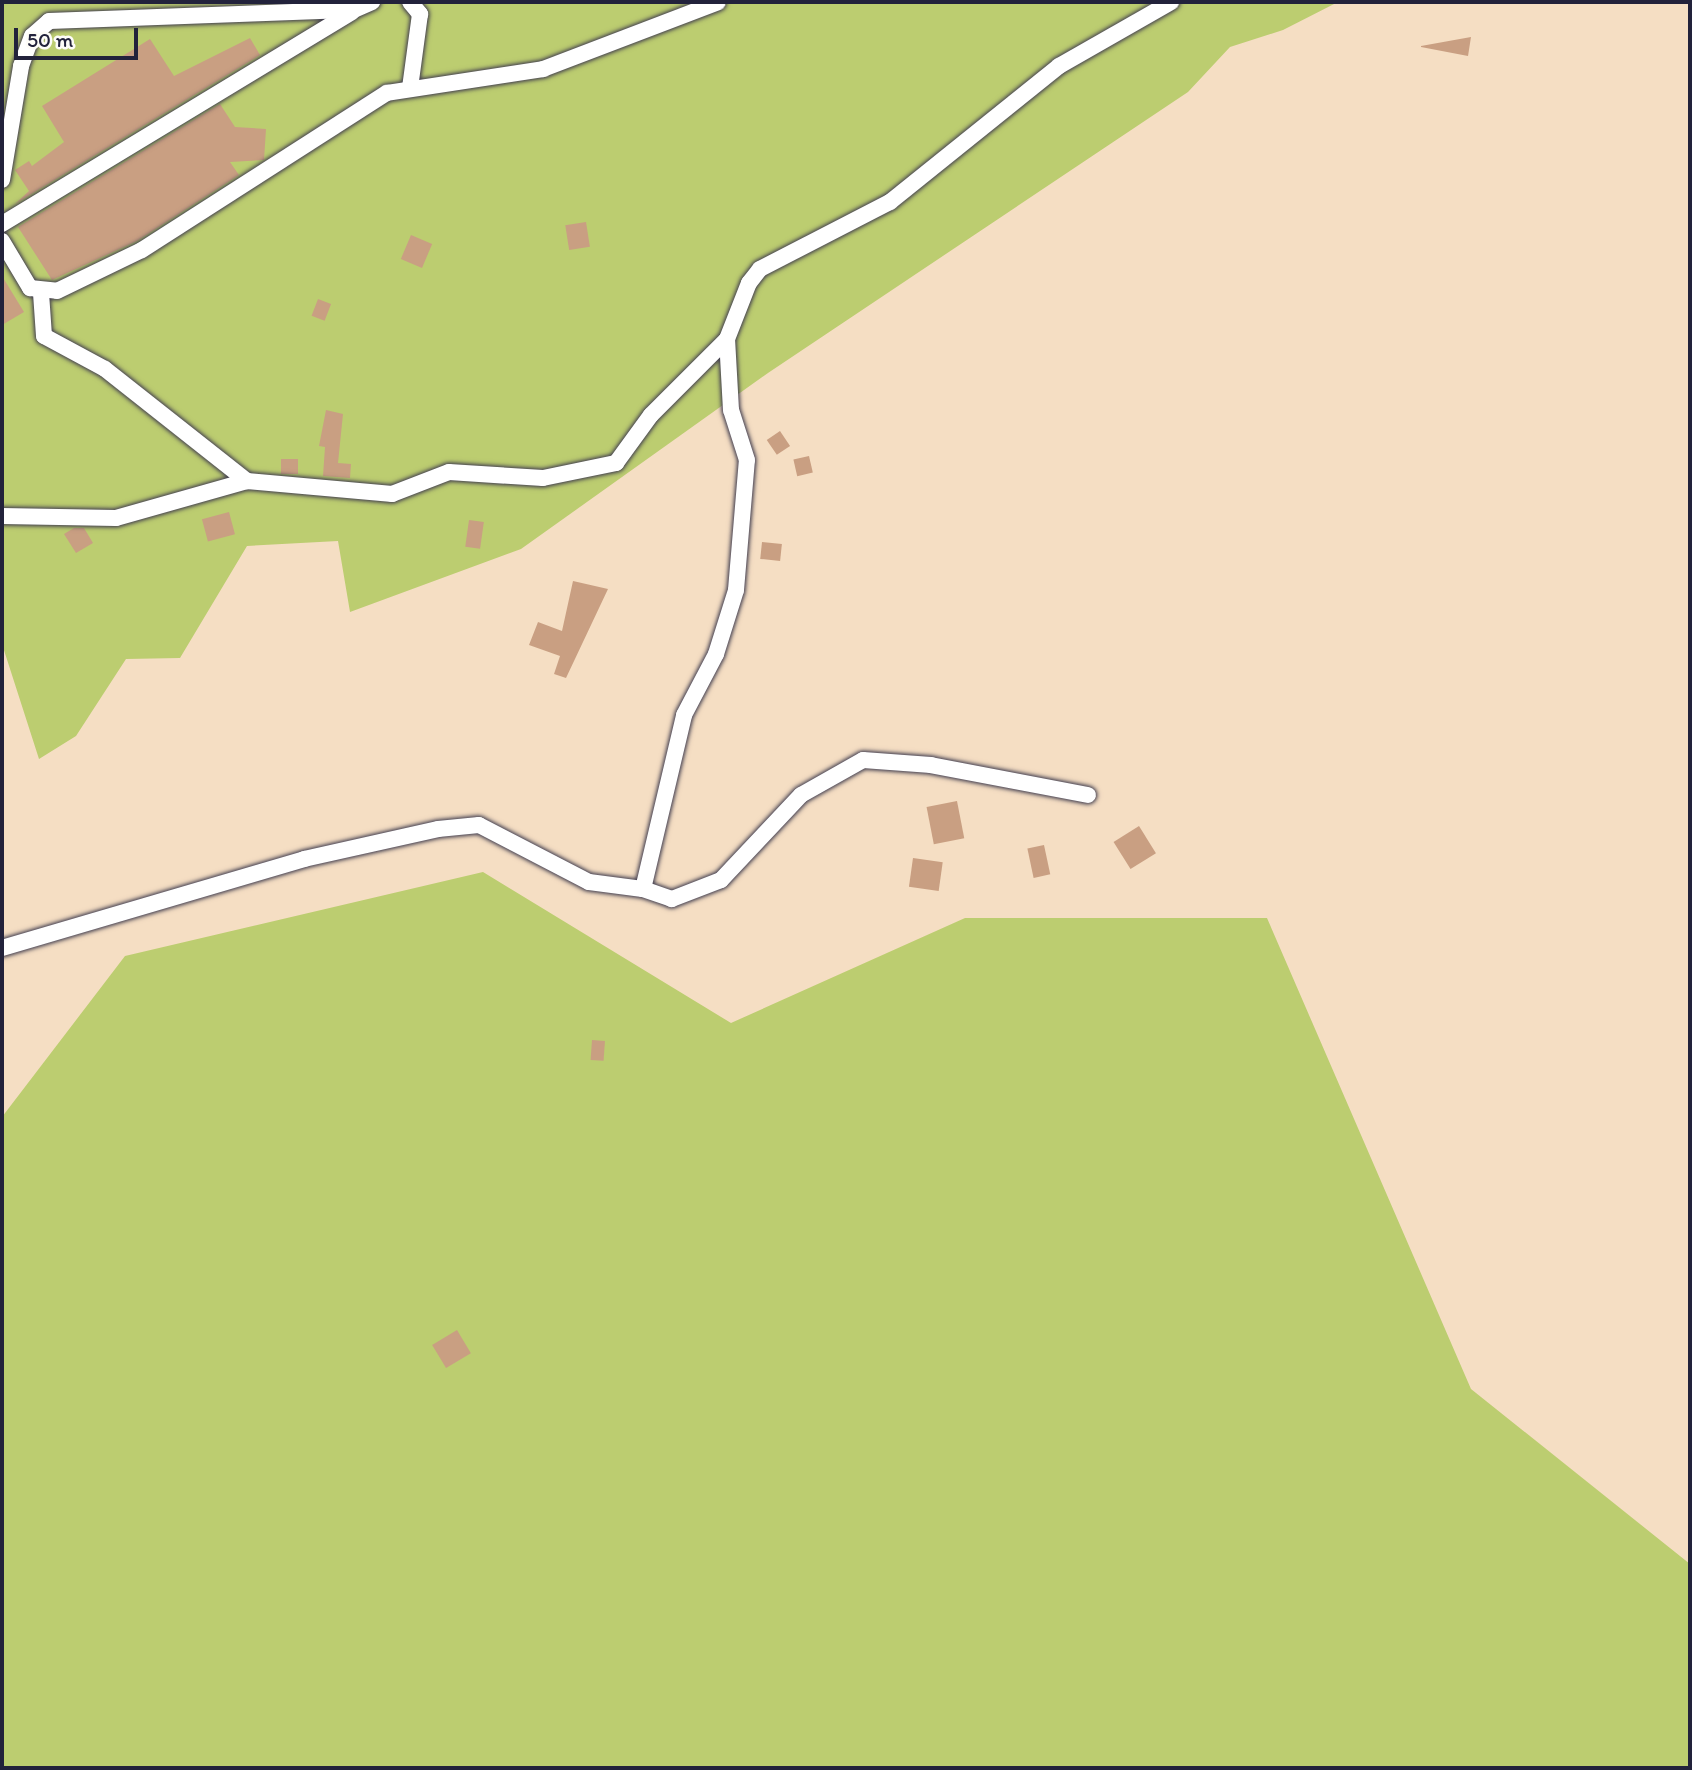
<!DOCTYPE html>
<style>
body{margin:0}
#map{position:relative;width:1692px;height:1770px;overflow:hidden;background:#f5dec3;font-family:Itim,sans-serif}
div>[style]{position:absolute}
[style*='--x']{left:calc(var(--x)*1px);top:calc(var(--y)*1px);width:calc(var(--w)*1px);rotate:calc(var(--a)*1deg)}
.green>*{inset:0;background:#bccd70}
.building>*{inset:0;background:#c99f82;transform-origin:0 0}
.roads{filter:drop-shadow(0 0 2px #423e4f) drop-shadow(0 0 2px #423e4f)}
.street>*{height:16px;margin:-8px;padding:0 8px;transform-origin:8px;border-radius:8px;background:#fff}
span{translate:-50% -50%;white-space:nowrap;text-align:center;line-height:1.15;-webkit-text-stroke:6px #fdfcf7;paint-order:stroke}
.frame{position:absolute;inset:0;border:4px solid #22223b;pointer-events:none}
.scale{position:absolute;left:14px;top:28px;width:124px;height:32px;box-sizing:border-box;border:4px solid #22223b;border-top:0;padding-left:9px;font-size:21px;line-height:24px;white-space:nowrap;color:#22223b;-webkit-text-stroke:5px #fdfcf7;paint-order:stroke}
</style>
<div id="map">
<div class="green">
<i style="clip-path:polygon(2px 2px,1338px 2px,1283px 30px,1230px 47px,1188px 92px,768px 373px,521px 549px,350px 612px,338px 541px,247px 546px,180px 658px,126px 659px,76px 736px,39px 759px,2px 644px)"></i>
<i style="clip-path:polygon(483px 872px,731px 1023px,965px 918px,1267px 918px,1471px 1389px,1690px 1564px,1690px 1768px,2px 1768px,2px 1117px,125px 956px)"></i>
</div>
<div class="building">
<i style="clip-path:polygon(1471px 37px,1468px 56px,1421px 47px,1421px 46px)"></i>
<i style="clip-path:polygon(250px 38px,260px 55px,15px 204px,29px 191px,15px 170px,29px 161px,32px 166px,64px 142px,42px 106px,150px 39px,174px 76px)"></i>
<i style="clip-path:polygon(220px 104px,235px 127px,266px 129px,264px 160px,230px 162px,239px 175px,137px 241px,52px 280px,18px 227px)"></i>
<i style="left:586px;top:222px;width:25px;height:21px;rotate:81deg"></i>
<i style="left:411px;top:235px;width:23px;height:26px;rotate:23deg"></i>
<i style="clip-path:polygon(2px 276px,24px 312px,2px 325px)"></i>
<i style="left:318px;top:299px;width:14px;height:18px;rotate:21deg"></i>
<i style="clip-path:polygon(326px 410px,343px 414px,338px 463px,351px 464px,350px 478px,323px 476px,325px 447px,319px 446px)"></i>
<i style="left:780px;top:431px;width:18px;height:16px;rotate:56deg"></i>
<i style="left:809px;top:456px;width:17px;height:16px;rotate:77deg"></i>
<i style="left:281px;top:459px;width:17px;height:15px"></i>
<i style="left:229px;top:512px;width:23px;height:28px;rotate:75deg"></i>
<i style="left:469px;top:520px;width:15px;height:27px;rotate:8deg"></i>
<i style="clip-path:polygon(74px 528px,84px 528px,93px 543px,76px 553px,64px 534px)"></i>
<i style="left:762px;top:542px;width:20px;height:17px;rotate:6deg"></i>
<i style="clip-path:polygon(573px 581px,608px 589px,566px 678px,554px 674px,560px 656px,529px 645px,538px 622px,562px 631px)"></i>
<i style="left:957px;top:801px;width:38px;height:31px;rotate:79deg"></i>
<i style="left:1139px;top:826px;width:32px;height:30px;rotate:58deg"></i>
<i style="left:1044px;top:845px;width:30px;height:17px;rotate:78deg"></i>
<i style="left:913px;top:858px;width:30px;height:29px;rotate:8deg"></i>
<i style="left:592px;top:1040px;width:13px;height:20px;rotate:4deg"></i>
<i style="left:457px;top:1330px;width:27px;height:29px;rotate:59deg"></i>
</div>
<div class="roads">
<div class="street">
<i style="--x:410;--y:2;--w:16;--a:50"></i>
<i style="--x:420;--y:14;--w:75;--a:97.7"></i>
<i style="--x:2;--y:180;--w:116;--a:-80.5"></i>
<i style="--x:21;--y:66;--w:32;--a:-70"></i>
<i style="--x:32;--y:36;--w:23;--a:-41"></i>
<i style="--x:49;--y:21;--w:305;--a:-2.1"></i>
<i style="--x:354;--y:10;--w:20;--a:-24"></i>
<i style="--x:2;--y:224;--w:409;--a:-31.2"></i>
<i style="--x:2;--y:241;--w:55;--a:59.2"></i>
<i style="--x:30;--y:288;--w:27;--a:6"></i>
<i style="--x:57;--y:291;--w:94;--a:-25.8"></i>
<i style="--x:142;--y:250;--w:291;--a:-32.7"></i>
<i style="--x:387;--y:93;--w:158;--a:-8.7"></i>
<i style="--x:543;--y:69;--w:187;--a:-20.9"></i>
<i style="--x:41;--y:293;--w:43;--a:86"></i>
<i style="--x:44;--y:336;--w:69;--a:28.4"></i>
<i style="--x:105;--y:369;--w:181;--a:38.3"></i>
<i style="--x:2;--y:516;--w:114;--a:1"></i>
<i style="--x:116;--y:518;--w:136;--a:-15.8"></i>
<i style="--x:247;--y:481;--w:146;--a:5.1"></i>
<i style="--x:392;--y:494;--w:61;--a:-21.1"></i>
<i style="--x:449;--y:472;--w:94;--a:3.7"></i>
<i style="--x:543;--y:478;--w:75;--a:-11.6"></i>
<i style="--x:616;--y:463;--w:59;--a:-53.9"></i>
<i style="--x:651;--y:415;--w:107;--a:-45"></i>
<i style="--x:1088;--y:795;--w:160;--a:-169.2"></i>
<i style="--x:931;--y:765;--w:68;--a:-175.8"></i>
<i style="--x:863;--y:760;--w:71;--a:150.6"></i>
<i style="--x:801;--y:795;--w:117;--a:133.3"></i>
<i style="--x:721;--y:880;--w:53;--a:158.8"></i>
<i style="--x:672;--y:899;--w:31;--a:-161"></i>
<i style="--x:643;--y:889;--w:179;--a:-76.7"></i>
<i style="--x:684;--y:715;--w:69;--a:-62.3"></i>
<i style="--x:716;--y:654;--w:67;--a:-72.6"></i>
<i style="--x:736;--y:590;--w:130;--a:-85.2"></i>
<i style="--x:747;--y:460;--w:52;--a:-107.7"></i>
<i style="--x:731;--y:410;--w:71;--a:-93.2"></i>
<i style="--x:727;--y:339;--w:60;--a:-68.6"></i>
<i style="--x:749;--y:283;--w:18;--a:-52"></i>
<i style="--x:760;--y:269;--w:146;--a:-27.3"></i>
<i style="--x:890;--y:202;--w:217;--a:-38.8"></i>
<i style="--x:1059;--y:66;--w:129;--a:-29.7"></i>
<i style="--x:2;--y:948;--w:315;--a:-16.4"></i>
<i style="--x:304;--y:859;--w:137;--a:-12.6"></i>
<i style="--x:438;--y:829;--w:41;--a:-5.6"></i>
<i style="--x:479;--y:825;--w:124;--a:27.4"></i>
<i style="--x:589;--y:882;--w:54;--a:7.4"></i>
</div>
</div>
<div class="frame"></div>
<div class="scale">50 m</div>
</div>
